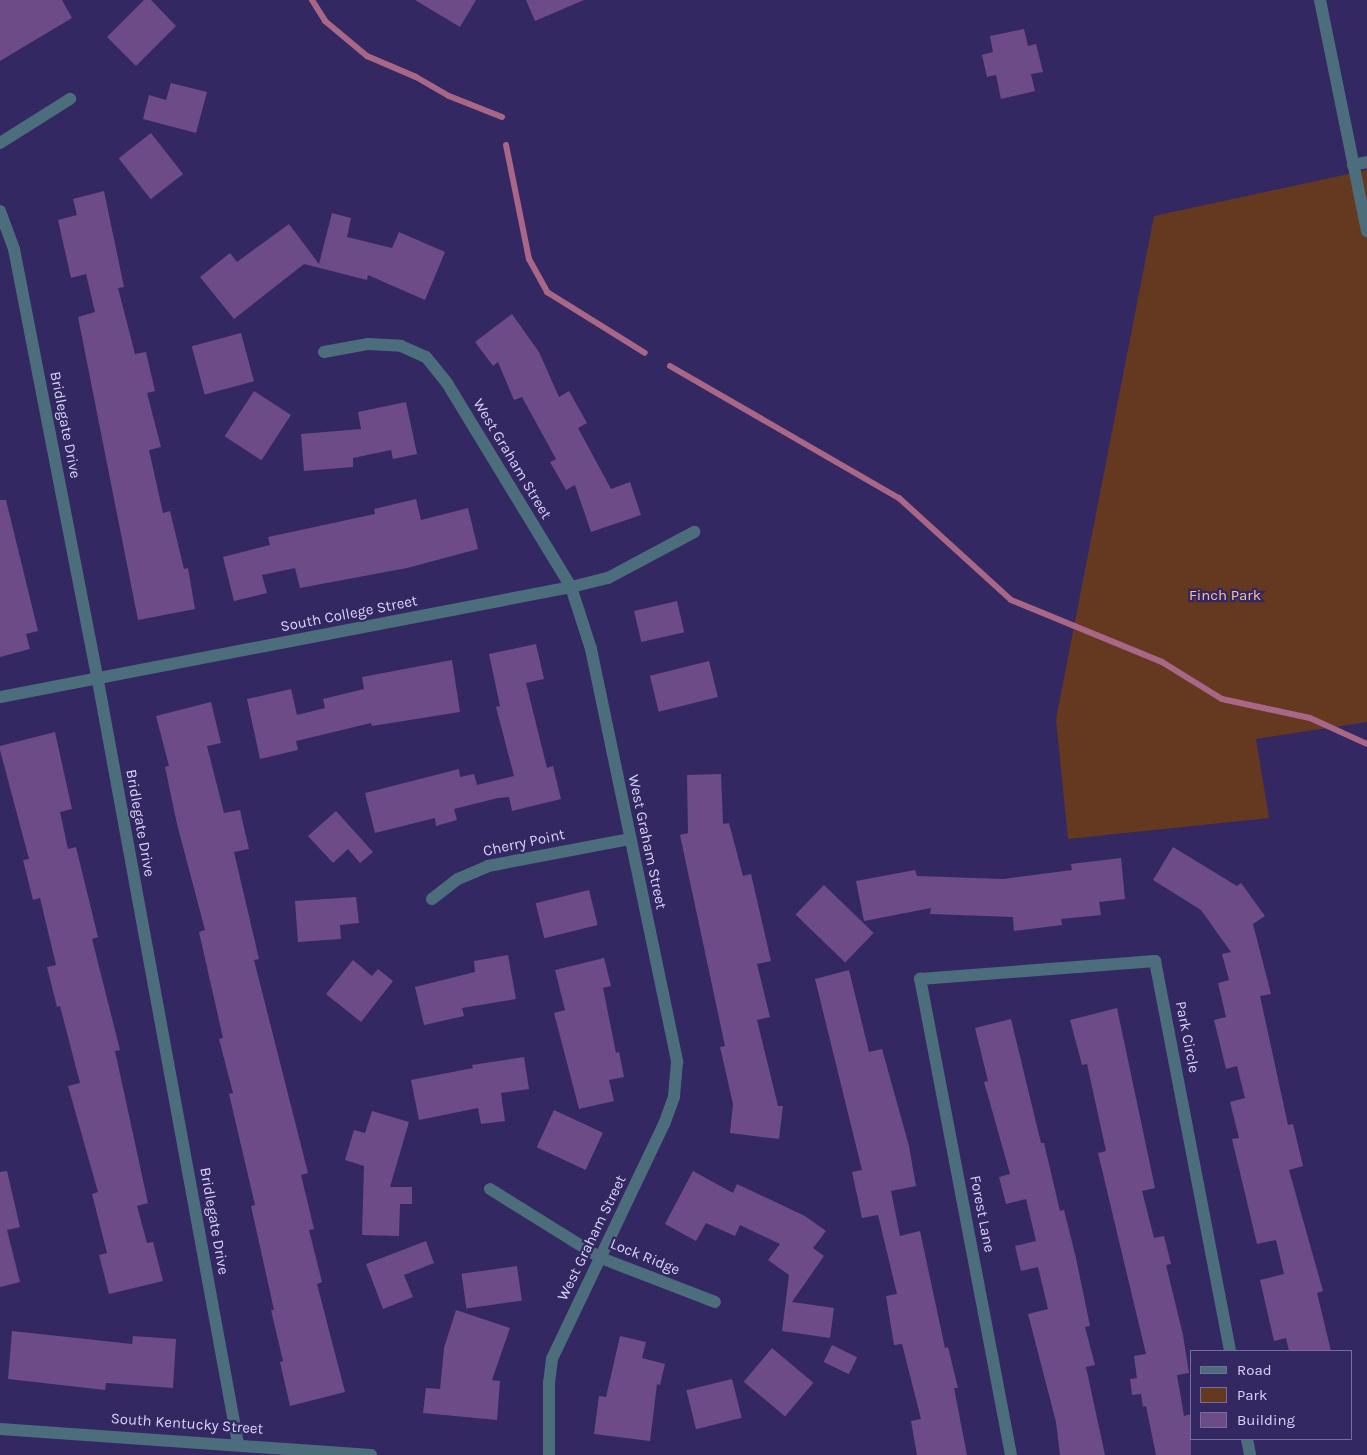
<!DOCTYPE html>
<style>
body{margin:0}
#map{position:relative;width:1367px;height:1455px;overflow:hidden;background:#342862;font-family:Karla,sans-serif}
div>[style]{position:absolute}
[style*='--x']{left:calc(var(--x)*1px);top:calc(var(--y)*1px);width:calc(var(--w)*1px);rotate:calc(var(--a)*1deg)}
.green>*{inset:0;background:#653920}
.stream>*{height:6px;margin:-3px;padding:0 3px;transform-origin:3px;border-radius:3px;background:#a96788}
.building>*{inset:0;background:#6d4b87;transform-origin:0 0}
.minor>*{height:12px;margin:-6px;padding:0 6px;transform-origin:6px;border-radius:6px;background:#4c6d7c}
span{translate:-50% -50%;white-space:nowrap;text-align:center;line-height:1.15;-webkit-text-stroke:4.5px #342862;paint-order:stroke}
.street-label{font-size:15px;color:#d7d4f9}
.park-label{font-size:15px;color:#f8c1a3}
.legend{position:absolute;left:1190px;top:1350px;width:162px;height:90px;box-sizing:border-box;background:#342862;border:1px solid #756d9e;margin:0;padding:6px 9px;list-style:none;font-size:15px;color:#d7d4f9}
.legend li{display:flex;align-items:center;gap:10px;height:25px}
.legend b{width:25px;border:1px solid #756d9e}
</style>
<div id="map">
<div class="green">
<i style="clip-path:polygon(1367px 170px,1367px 722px,1256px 739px,1269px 818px,1068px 839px,1056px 719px,1154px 216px)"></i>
</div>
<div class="stream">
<i style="--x:312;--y:0;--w:25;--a:58"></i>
<i style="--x:325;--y:21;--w:55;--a:39.8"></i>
<i style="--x:367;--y:56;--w:53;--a:23.2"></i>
<i style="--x:416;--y:77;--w:38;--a:30"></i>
<i style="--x:449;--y:96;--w:57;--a:21.6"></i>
<i style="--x:506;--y:145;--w:116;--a:78.6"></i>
<i style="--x:529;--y:259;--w:38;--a:61"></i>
<i style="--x:547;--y:292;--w:115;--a:31.9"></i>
<i style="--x:670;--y:366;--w:264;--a:30"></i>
<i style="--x:899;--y:498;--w:151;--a:42.3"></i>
<i style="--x:1011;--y:600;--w:163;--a:22.3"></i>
<i style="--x:1162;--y:662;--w:70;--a:31.7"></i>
<i style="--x:1222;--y:699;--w:90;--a:12.2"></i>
<i style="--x:1310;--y:718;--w:63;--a:24.5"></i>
</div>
<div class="building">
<i style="clip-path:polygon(0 0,62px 0,72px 18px,0 61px)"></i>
<i style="clip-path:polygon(144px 0,151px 0,176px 26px,136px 66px,107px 37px)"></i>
<i style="clip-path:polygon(415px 0,476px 0,460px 27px)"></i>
<i style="clip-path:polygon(526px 0,584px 0,535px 21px)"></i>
<i style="clip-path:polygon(1024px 29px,1028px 46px,1036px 44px,1043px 72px,1031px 74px,1035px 91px,1001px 99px,996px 75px,987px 77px,982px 55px,993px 52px,990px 36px)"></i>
<i style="clip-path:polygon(171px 83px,207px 92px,196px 133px,143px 119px,149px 95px,166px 100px)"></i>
<i style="left:151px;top:133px;width:52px;height:41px;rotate:52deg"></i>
<i style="clip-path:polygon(104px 191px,124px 287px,118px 288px,135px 354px,146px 352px,155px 391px,147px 393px,161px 447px,149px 450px,163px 513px,170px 511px,184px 569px,188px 568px,195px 609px,138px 620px,78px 317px,95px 312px,86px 274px,71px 278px,58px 220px,77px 215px,73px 199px)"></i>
<i style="clip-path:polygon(332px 213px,351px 218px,347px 237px,392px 248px,399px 232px,445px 252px,425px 300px,368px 275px,367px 280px,304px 264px,234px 319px,200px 277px,230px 253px,237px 262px,289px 224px,319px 264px)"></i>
<i style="clip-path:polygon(512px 314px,539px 352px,559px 397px,569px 391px,587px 423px,578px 428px,611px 489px,630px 482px,641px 515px,591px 532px,575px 485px,566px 490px,550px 462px,556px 459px,522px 397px,514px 400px,498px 362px,493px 366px,475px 342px)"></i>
<i style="left:241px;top:333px;width:50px;height:51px;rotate:75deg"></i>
<i style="left:254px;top:391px;width:44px;height:54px;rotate:33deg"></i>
<i style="clip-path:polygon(406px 402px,417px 454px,393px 459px,391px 450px,353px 458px,353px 467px,304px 471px,301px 434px,361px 429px,358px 412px)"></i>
<i style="clip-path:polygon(416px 499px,421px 520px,468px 508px,478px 549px,407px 568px,300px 588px,295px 568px,262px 575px,267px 593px,234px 601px,223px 557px,270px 545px,268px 537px,375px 514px,374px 509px)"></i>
<i style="clip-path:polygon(0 500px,6px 500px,38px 631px,26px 634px,30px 649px,0 657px)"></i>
<i style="left:677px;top:601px;width:32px;height:44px;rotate:77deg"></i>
<i style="clip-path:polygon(536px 644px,544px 679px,526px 683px,547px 768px,553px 766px,561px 799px,512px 811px,509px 797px,498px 798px,454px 809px,457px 820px,436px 826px,435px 818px,375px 833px,365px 793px,459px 769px,460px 777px,474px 774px,477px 785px,514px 776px,496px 707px,500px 706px,489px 654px)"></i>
<i style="clip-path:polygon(452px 660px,460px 712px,372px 726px,371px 723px,296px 741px,298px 750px,260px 759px,247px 699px,291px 689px,297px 715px,325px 708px,323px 699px,364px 689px,362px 677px)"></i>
<i style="left:709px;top:661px;width:37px;height:61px;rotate:76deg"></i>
<i style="clip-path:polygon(211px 702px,221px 743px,207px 746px,224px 813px,240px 810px,249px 849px,234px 852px,259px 959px,254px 960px,308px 1173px,301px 1175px,314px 1229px,309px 1230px,322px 1282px,317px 1284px,345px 1392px,290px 1406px,280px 1362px,283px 1361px,271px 1310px,274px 1310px,251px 1206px,255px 1205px,229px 1094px,233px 1093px,219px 1039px,223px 1038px,199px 932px,205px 930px,177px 824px,165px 767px,169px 766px,156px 716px)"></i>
<i style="clip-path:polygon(55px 732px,72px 809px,60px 812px,68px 849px,76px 847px,98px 937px,92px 939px,120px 1050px,115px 1051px,148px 1203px,137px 1206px,147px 1243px,153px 1242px,163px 1281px,109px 1294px,99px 1255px,107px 1253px,92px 1194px,98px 1192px,68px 1086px,80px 1083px,60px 1006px,57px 1007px,47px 967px,56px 965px,40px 898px,33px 900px,23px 860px,29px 859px,0 750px,0 746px)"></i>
<i style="clip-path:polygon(721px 774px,723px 824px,729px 823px,743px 876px,751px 874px,771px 961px,757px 964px,770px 1017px,757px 1020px,778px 1106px,783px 1106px,779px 1139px,730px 1133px,733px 1104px,720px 1047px,725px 1046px,680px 835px,688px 833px,687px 775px)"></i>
<i style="clip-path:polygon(336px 811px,373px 852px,360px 863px,348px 849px,333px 863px,308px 836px)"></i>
<i style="clip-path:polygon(1173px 847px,1237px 886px,1241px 883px,1265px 916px,1253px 924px,1271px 994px,1260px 996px,1288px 1125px,1293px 1124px,1303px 1166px,1289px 1170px,1323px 1291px,1317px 1293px,1331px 1351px,1289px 1351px,1286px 1338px,1274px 1341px,1260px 1280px,1284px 1274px,1276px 1240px,1257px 1244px,1232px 1139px,1239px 1138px,1230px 1102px,1245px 1098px,1237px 1066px,1226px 1069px,1214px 1020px,1226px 1017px,1218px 983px,1229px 980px,1222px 954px,1231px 952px,1201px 910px,1153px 880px)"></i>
<i style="clip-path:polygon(1121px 858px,1125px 899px,1099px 902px,1101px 915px,1061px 919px,1062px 925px,1014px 931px,1013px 917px,930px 914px,931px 908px,864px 921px,856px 881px,915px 870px,917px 876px,1003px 879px,1072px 870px,1071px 864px)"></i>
<i style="left:824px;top:885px;width:69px;height:41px;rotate:44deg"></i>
<i style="left:589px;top:890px;width:36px;height:55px;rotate:76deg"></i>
<i style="clip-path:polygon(356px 897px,359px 923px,340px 925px,341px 939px,298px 942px,295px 901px)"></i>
<i style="clip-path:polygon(508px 955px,516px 999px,462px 1008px,464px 1016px,424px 1025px,415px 987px,475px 972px,474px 961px)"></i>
<i style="clip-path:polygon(604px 958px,611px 986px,603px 988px,616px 1053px,619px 1052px,624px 1077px,609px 1080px,614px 1101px,579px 1109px,554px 1013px,565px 1010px,555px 970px)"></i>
<i style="clip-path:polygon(353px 960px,372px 976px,378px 969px,393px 981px,361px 1022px,326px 994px)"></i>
<i style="clip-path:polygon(849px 970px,869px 1052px,882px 1049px,909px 1146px,916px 1186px,891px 1191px,900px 1236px,920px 1231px,945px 1348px,948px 1347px,958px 1388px,954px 1388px,967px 1455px,917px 1455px,911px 1421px,921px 1419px,902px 1344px,894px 1345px,886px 1296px,897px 1294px,878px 1215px,862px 1218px,852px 1172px,862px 1170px,815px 979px)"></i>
<i style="clip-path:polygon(1117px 1008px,1155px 1188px,1142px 1191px,1154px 1238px,1164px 1236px,1171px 1264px,1166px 1265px,1183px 1335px,1189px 1373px,1177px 1375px,1184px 1416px,1191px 1414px,1191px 1455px,1156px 1455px,1146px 1406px,1143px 1407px,1141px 1394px,1132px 1395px,1130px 1379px,1137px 1378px,1134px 1356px,1146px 1354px,1098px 1153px,1106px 1151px,1087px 1064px,1082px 1065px,1070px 1020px)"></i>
<i style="clip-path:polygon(1011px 1019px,1041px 1143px,1044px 1143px,1060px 1211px,1064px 1210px,1076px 1258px,1090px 1326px,1085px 1327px,1095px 1365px,1086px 1367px,1105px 1455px,1060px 1455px,1056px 1422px,1028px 1314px,1048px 1309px,1038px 1267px,1021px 1271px,1015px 1246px,1036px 1241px,1026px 1199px,1006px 1204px,999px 1177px,1010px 1174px,984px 1082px,988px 1081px,975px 1028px)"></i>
<i style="clip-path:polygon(524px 1057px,529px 1089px,501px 1093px,505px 1121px,481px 1124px,478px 1108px,419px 1120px,411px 1080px,473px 1068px,472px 1065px)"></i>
<i style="left:554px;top:1110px;width:54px;height:41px;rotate:25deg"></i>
<i style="clip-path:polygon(372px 1111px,409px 1122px,390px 1187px,412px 1187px,412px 1204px,400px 1204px,399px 1236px,362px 1235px,364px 1166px,345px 1160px,354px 1130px,365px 1133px)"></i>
<i style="clip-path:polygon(7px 1171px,20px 1227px,7px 1230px,20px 1282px,0 1287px,0 1172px)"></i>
<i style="clip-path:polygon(693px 1171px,733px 1193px,737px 1184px,805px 1216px,826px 1231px,813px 1248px,824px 1256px,792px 1302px,834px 1308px,830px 1338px,782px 1331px,789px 1275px,768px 1260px,780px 1244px,740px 1225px,735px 1236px,706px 1223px,696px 1241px,665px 1224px)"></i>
<i style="clip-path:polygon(426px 1241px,434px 1263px,404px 1275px,413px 1297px,383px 1309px,366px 1264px)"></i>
<i style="left:517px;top:1266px;width:35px;height:56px;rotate:82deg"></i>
<i style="clip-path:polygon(456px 1310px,510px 1328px,492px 1380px,500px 1381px,497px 1420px,423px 1413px,426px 1388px,440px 1389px,444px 1348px)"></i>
<i style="clip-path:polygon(12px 1331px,132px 1344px,133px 1336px,176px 1339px,173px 1388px,106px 1383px,105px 1390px,8px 1379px)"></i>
<i style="clip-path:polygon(620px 1336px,646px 1342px,642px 1358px,665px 1364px,660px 1385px,657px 1384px,650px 1441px,594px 1434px,599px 1396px,606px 1397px)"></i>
<i style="left:832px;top:1345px;width:28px;height:19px;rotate:26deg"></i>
<i style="left:772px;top:1348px;width:54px;height:44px;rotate:40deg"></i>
<i style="left:732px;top:1379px;width:40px;height:47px;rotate:76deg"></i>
</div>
<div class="minor">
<i style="--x:1320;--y:0;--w:236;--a:78.5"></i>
<i style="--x:0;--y:143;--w:83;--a:-32.2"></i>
<i style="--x:1353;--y:165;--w:14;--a:-12"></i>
<i style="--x:0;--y:211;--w:40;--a:69.8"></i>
<i style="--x:14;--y:249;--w:440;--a:79"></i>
<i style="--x:98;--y:681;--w:776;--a:79.6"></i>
<i style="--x:324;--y:352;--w:45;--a:-10.3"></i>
<i style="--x:368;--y:344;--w:33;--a:3"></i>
<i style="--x:401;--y:346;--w:27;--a:24"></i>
<i style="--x:426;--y:357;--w:33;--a:51"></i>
<i style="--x:447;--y:383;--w:239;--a:58.7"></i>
<i style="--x:571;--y:587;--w:65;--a:72.1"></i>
<i style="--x:591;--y:649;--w:422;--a:78.2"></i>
<i style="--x:677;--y:1062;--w:35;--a:95"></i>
<i style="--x:674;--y:1097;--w:29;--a:110"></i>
<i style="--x:664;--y:1124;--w:260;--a:115.5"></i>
<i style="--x:552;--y:1359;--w:23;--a:97"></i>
<i style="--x:549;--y:1382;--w:73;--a:90"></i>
<i style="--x:0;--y:697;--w:581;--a:-10.9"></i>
<i style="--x:571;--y:587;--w:38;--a:-14"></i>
<i style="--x:608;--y:578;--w:98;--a:-28.1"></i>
<i style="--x:432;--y:899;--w:33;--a:-38"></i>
<i style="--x:458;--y:879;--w:33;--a:-23"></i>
<i style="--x:488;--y:866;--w:145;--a:-10.8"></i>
<i style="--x:490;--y:1189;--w:131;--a:31.9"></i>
<i style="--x:601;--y:1258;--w:122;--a:21.1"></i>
<i style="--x:0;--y:1429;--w:372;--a:4"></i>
<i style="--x:1247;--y:1439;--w:16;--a:79"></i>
<i style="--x:1011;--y:1455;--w:485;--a:-100.8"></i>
<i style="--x:920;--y:979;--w:236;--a:-4.4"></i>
<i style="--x:1155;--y:961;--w:397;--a:79.1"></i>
</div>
<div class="street-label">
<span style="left:65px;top:425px;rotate:79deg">Bridlegate Drive</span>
<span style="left:512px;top:459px;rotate:59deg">West Graham Street</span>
<span style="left:349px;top:614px;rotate:-11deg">South College Street</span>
<span style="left:140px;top:823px;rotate:80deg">Bridlegate Drive</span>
<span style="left:647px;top:842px;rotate:78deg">West Graham Street</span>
<span style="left:524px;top:843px;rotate:-12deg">Cherry Point</span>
<span style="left:1187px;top:1037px;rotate:79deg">Park Circle</span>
<span style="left:982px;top:1214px;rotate:79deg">Forest Lane</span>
<span style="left:214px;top:1221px;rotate:80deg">Bridlegate Drive</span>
<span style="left:592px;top:1238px;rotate:-64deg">West Graham Street</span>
<span style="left:645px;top:1257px;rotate:22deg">Lock Ridge</span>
<span style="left:187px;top:1424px;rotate:4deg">South Kentucky Street</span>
</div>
<div class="park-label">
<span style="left:1225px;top:596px">Finch Park</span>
</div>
<ul class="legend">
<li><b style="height:6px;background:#4c6d7c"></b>Road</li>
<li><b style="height:14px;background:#653920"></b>Park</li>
<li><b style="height:14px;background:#6d4b87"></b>Building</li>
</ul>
</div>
